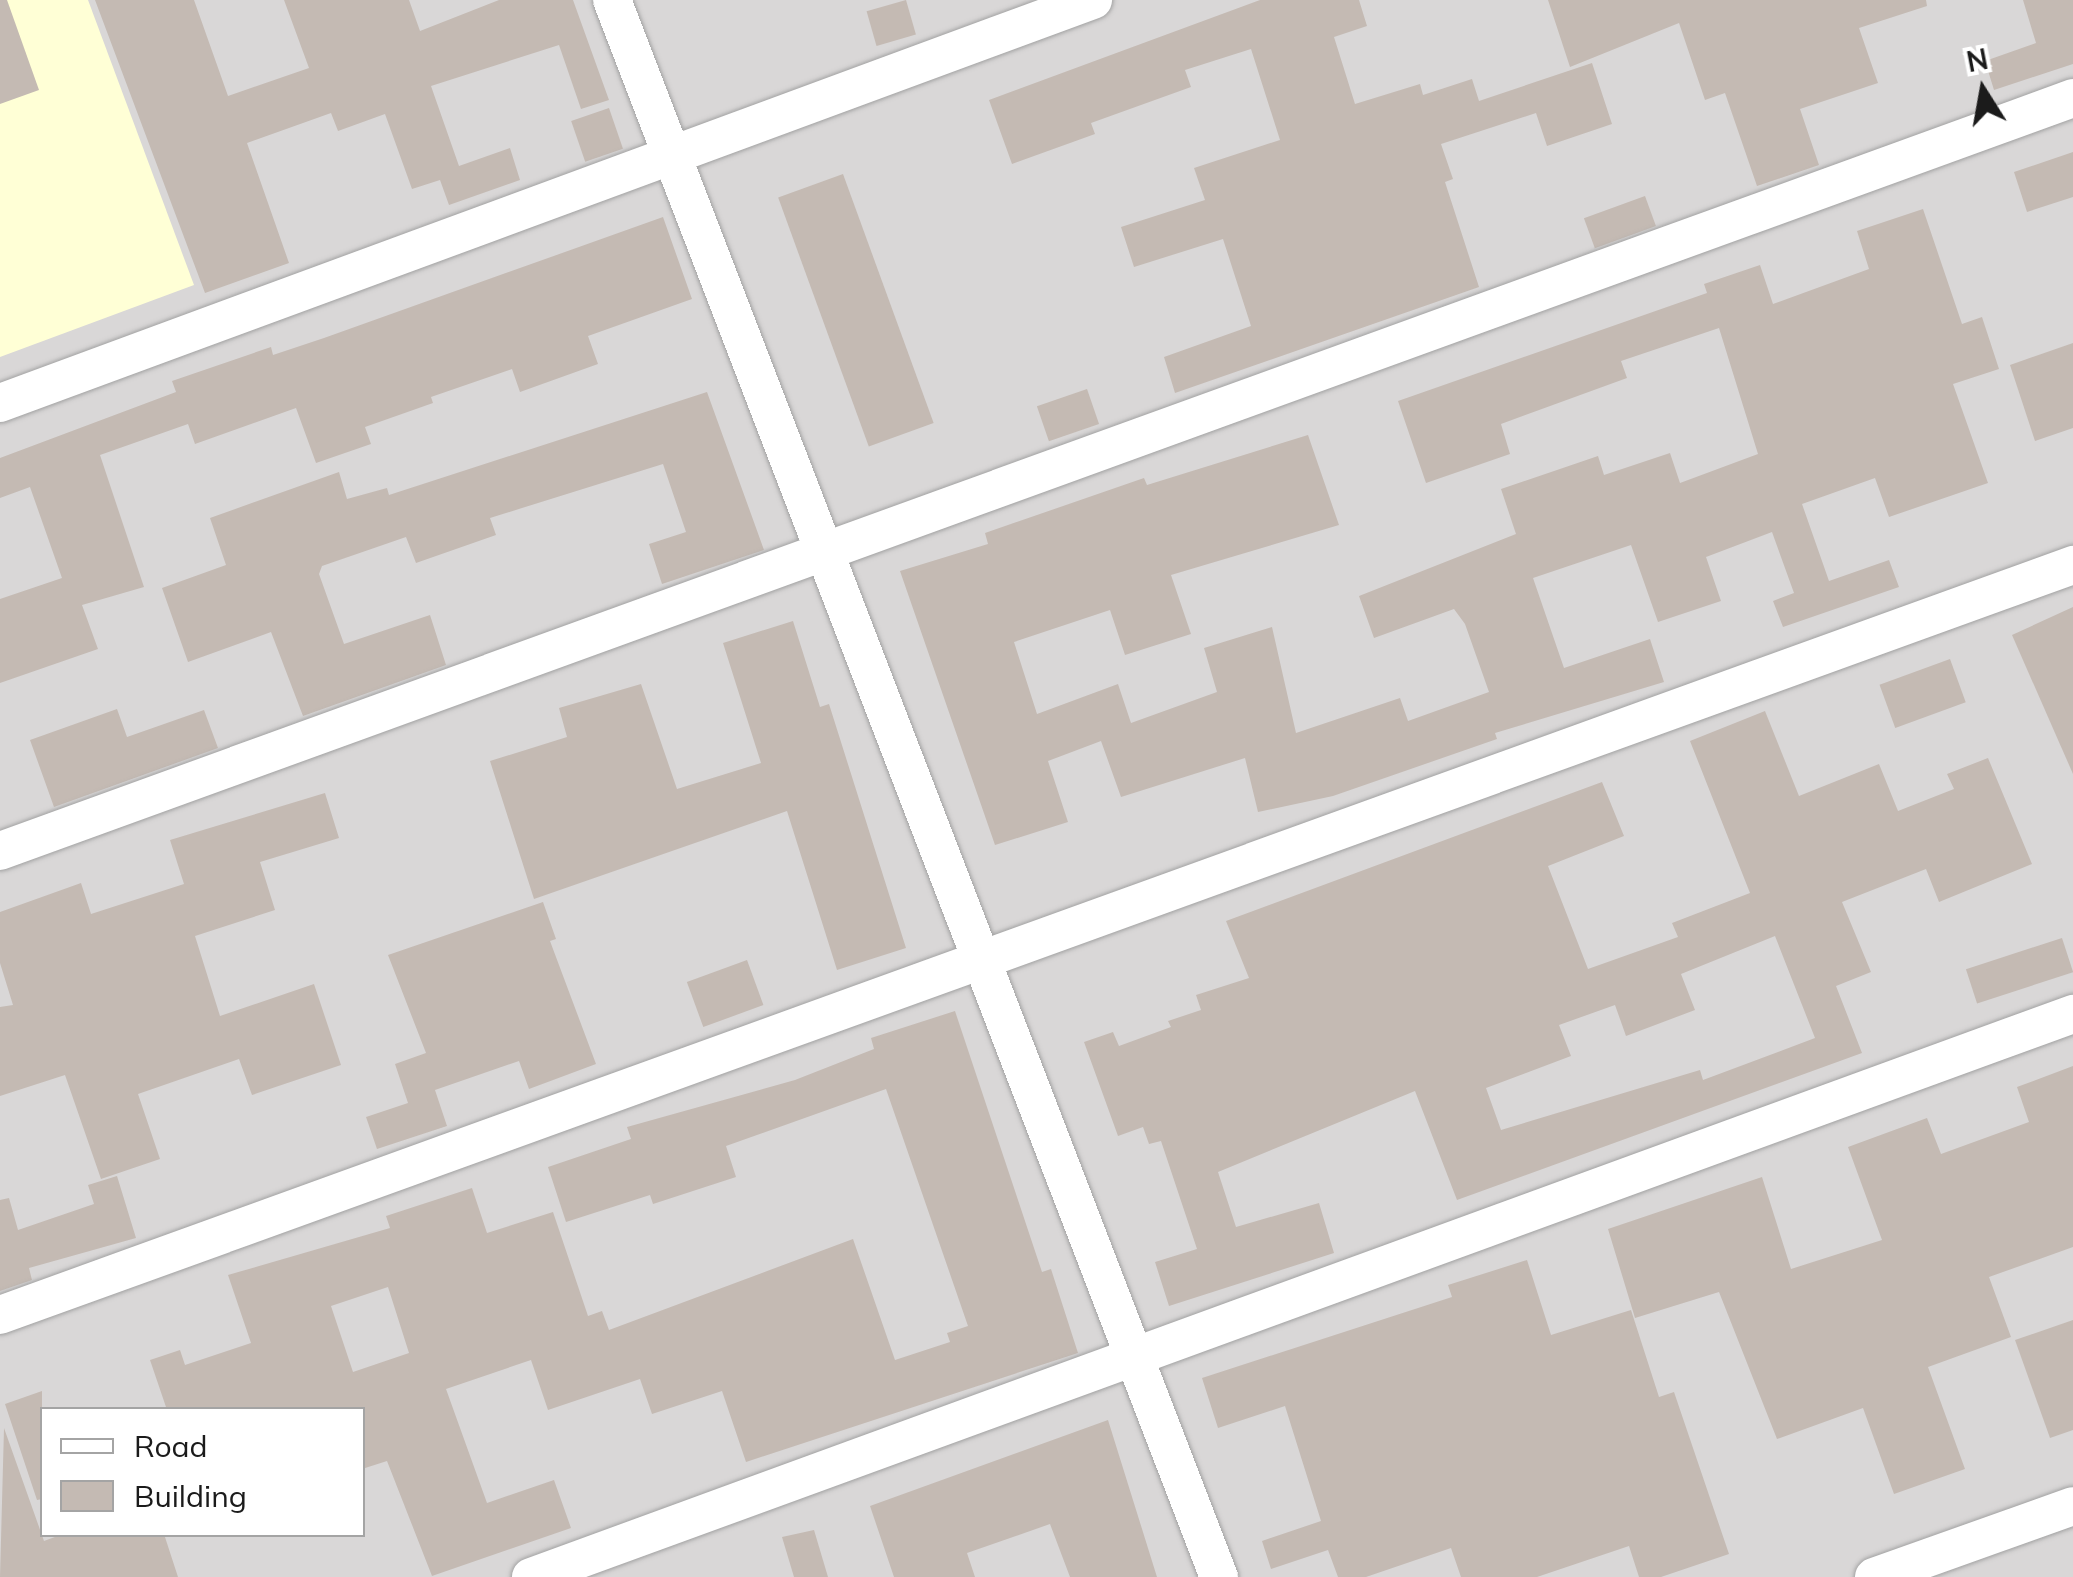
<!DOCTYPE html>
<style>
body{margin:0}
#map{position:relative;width:2073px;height:1577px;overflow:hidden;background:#ede8df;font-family:Mulish,sans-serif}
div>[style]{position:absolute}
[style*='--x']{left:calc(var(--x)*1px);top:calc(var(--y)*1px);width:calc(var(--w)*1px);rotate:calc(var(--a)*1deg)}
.residential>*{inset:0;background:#d9d7d7}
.education>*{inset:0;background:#ffffd6}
.building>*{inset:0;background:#c4bab3;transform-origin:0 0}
.roads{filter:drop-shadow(0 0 2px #a2a2a2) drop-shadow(0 0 2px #a2a2a2)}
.minor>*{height:38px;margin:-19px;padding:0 19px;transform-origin:19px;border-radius:19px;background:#fff}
span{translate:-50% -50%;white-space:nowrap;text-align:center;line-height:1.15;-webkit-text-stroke:10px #fff;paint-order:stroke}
.legend{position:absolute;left:40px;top:1407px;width:325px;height:130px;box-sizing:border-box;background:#fff;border:2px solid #a4a4a4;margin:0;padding:12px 18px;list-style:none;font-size:30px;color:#1b1b1b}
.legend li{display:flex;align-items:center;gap:20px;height:50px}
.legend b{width:50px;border:2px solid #a4a4a4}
.north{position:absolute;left:1933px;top:40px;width:100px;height:100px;-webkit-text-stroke:8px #fff;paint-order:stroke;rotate:349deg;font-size:28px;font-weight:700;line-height:40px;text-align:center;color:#1b1b1b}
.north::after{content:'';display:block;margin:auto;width:35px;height:45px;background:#1b1b1b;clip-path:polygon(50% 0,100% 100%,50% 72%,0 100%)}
</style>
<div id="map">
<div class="residential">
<i style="clip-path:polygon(evenodd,0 0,2073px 0,2073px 1577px,0 1577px,0 0,42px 1410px,362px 1410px,362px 1534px,42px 1534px,42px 1410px)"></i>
</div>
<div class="education">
<i style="clip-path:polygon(0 0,88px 0,194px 285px,0 357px)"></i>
</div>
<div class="building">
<i style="clip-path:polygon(0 0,7px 0,39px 90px,0 104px)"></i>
<i style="clip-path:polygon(95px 0,194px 0,228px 96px,309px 68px,284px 0,409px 0,420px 31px,499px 0,573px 0,609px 100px,581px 109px,559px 45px,431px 86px,459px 166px,510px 148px,520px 180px,449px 205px,440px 180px,412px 189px,385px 114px,338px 131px,331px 113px,247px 143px,289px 263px,205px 293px)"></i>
<i style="left:906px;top:0;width:36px;height:41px;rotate:74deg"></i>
<i style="clip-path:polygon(1260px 0,1359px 0,1367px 26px,1334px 37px,1355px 104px,1420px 84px,1423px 95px,1472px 79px,1479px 101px,1592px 63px,1612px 124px,1547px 146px,1536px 113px,1441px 144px,1453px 179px,1445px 182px,1479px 287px,1175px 393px,1164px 357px,1251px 326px,1223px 239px,1134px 267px,1121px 227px,1205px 200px,1194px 168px,1280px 140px,1251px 49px,1185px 70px,1191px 87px,1091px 123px,1095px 134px,1012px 164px,989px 100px)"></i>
<i style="clip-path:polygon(1548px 0,1926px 0,1927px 6px,1859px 28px,1878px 83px,1800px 109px,1819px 165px,1757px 186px,1725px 93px,1705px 100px,1679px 23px,1570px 67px)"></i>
<i style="clip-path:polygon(2023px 0,2073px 0,2073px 64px,1994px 90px,1985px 61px,2036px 43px)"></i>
<i style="left:609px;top:108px;width:43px;height:40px;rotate:71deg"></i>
<i style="clip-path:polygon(2073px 152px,2073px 197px,2027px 212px,2014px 172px)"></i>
<i style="left:843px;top:174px;width:265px;height:69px;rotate:70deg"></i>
<i style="left:1645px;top:196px;width:32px;height:65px;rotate:70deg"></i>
<i style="clip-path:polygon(1923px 209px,1962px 324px,1982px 317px,1999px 369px,1953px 384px,1988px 483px,1889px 517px,1875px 478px,1802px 504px,1829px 581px,1889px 560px,1899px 587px,1783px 627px,1773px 601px,1794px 593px,1772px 532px,1706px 557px,1721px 601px,1658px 622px,1631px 545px,1533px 578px,1564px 668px,1650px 639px,1664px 682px,1495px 733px,1497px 739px,1333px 796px,1258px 812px,1245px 758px,1121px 797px,1101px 741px,1048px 761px,1068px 822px,995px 845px,900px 571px,988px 544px,985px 533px,1144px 478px,1147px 485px,1308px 435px,1339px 525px,1171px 575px,1191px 634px,1125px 655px,1110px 610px,1014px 642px,1037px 714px,1118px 684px,1131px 723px,1217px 692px,1204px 648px,1272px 627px,1296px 733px,1400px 698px,1408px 721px,1489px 692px,1465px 624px,1454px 609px,1374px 638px,1359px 596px,1516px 534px,1501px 489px,1598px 456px,1604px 475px,1670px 453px,1680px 483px,1758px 454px,1719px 328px,1621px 361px,1627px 378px,1501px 424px,1510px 454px,1426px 483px,1398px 401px,1707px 293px,1704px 284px,1760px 265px,1773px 304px,1869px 269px,1857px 231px)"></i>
<i style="clip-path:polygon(663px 217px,692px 299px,588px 336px,598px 364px,520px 392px,512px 369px,431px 397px,433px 403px,365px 427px,371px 444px,316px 463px,296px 408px,195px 444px,188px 424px,100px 455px,144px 587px,82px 605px,98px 649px,0 683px,0 599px,62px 578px,30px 487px,0 498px,0 458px,176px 392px,172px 381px,271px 347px,273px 355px,324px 338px)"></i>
<i style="clip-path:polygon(2073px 343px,2073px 428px,2035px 441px,2010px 365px)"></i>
<i style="left:1087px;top:389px;width:37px;height:53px;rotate:71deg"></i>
<i style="clip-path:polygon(707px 392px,764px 550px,662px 584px,649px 544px,686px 532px,663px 464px,490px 518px,496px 535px,416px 563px,406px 537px,322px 566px,319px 574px,344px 644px,430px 615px,446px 665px,303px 716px,271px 632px,188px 662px,162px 588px,226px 565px,210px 518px,339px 472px,347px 499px,387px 488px,389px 495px)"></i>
<i style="clip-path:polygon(2073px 607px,2073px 774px,2012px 635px)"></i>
<i style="clip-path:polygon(793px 621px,820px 707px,829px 704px,906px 948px,837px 970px,787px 811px,534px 899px,490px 761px,567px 737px,559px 708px,641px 684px,677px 789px,761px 763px,723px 643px)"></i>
<i style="left:1950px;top:659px;width:46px;height:75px;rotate:70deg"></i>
<i style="clip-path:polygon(117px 709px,127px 737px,204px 710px,218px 748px,54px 807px,30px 740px)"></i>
<i style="clip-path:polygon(evenodd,1765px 711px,1799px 796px,1879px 764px,1898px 811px,1954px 789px,1947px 774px,1988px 758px,2032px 864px,1939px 902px,1926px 869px,1842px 902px,1871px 972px,1836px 986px,1862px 1053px,1457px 1200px,1415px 1091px,1218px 1172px,1236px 1227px,1319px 1203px,1334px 1253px,1169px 1306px,1155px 1262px,1197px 1249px,1161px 1141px,1149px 1144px,1143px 1127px,1118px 1136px,1084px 1042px,1113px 1032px,1119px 1046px,1171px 1027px,1168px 1021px,1201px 1010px,1196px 995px,1249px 978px,1226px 921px,1602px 782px,1624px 836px,1548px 866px,1588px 969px,1678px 937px,1672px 923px,1750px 893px,1690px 741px,1765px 711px,1775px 936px,1815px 1038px,1703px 1080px,1700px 1070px,1501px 1130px,1486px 1088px,1571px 1056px,1559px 1025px,1615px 1005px,1626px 1036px,1695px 1010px,1681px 974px,1775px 936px)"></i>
<i style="clip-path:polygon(325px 793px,339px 838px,260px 862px,275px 910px,195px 936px,220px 1016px,314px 984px,341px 1065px,252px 1095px,239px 1059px,138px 1094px,160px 1159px,101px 1179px,65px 1075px,0 1096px,0 1007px,13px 1005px,0 963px,0 912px,81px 883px,91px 914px,184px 884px,170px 840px)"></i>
<i style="clip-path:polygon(543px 902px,556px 939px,550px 941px,596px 1064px,529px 1089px,519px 1061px,435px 1090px,447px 1126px,377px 1149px,366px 1117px,408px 1103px,395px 1064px,426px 1053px,388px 955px)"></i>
<i style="left:2062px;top:938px;width:36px;height:101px;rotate:72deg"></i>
<i style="left:747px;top:960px;width:48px;height:64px;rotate:70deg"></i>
<i style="clip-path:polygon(evenodd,955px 1011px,1042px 1272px,1051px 1269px,1078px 1353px,746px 1462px,722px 1391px,652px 1414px,640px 1379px,548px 1410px,531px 1360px,446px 1389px,487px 1503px,554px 1480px,571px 1528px,432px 1576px,387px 1461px,362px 1469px,362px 1410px,167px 1410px,150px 1360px,180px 1350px,185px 1365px,251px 1343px,228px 1275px,390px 1228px,386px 1216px,472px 1188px,487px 1233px,553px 1212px,588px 1316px,602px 1311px,609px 1330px,853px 1239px,895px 1360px,950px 1342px,947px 1333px,968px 1326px,886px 1089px,726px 1146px,736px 1177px,653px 1204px,650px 1195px,566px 1222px,548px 1167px,631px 1139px,627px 1127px,795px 1080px,874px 1049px,871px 1038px,955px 1011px,388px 1287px,409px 1353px,353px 1372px,331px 1306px,388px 1287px)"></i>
<i style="clip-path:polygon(2073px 1066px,2073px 1247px,1989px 1277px,2011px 1337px,1928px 1367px,1965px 1469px,1894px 1494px,1863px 1408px,1777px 1439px,1719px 1292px,1635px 1318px,1608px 1229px,1762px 1177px,1791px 1269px,1882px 1240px,1848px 1147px,1927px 1118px,1941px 1154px,2029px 1122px,2017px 1087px)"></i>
<i style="clip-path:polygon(117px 1176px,136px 1238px,29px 1268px,32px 1280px,0 1291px,0 1200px,9px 1198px,18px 1230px,94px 1204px,88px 1185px)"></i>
<i style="clip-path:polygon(1527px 1260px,1551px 1335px,1631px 1310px,1659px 1397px,1674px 1392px,1729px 1554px,1661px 1577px,1639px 1577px,1629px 1546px,1537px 1577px,1461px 1577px,1451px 1548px,1366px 1577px,1338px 1577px,1328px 1550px,1271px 1569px,1262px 1541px,1321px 1521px,1285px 1406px,1218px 1428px,1202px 1378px,1452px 1297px,1448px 1285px)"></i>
<i style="clip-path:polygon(2073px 1320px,2073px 1430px,2050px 1438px,2015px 1340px)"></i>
<i style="clip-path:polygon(42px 1391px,42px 1499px,37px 1500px,5px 1404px)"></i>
<i style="clip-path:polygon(1108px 1420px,1157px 1577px,1070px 1577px,1050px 1524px,967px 1553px,975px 1577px,894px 1577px,870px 1506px)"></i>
<i style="clip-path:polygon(4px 1428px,44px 1541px,63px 1534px,164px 1534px,178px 1577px,0 1577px)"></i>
<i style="clip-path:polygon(814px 1530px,828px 1577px,794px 1577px,782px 1537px)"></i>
</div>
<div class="roads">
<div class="minor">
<i style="--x:612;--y:0;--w:1690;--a:68.95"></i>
<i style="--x:0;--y:403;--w:1165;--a:-20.24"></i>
<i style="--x:0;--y:851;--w:2206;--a:-19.96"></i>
<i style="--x:0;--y:1315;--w:2205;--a:-19.89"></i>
<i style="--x:531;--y:1577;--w:1642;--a:-20.06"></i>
<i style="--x:1874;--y:1577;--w:211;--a:-19.6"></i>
</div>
</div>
<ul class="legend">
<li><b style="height:12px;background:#fff"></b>Road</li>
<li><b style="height:28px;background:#c4bab3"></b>Building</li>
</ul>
<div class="north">N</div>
</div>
